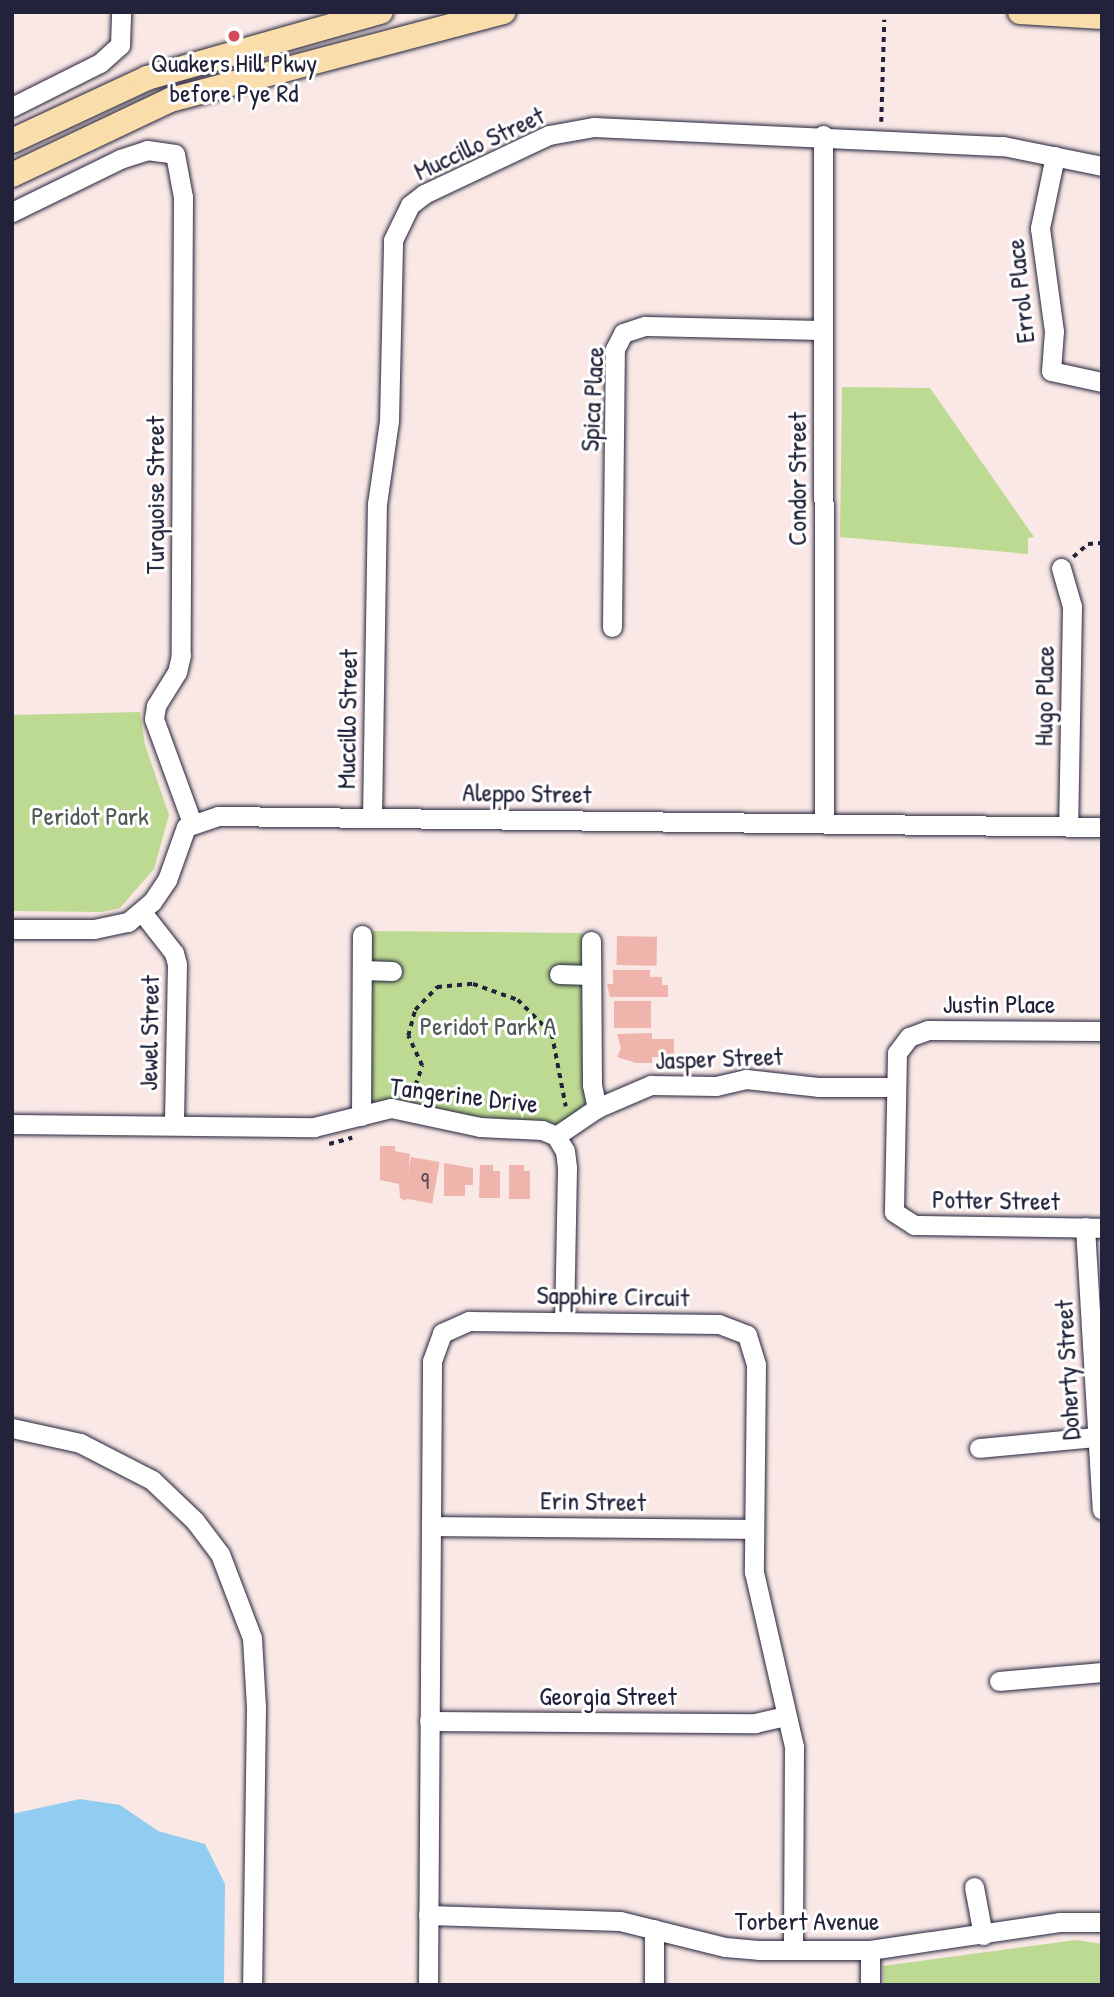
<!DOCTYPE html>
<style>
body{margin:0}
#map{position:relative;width:1114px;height:1997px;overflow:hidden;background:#fae8e6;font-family:"Patrick Hand",sans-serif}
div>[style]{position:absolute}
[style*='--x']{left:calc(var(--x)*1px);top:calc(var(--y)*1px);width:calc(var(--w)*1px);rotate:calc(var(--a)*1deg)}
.green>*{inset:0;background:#bdda92}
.water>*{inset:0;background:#91ccf1}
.building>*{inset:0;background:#efb4ab;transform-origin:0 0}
.path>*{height:3.5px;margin-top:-1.75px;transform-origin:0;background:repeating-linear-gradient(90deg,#22223b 0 5px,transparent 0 10px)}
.roads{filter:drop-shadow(0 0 2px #22223b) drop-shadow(0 0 2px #22223b)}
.minor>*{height:19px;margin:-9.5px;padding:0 9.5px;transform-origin:9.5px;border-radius:9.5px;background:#fff}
.major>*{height:24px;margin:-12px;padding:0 12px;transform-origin:12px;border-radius:12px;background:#f9deab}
.dots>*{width:19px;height:19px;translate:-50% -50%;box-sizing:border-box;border:4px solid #fff;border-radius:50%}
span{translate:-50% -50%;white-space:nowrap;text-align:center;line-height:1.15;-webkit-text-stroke:6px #fff;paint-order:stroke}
.number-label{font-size:23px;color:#554657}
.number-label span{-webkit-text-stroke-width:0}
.poi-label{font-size:26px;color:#22223b}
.street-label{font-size:26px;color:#22223b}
.park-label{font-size:26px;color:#505955}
.frame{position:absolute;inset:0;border:14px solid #22223b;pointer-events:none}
</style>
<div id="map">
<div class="green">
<i style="clip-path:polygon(842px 387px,930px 388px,1034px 537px,1028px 538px,1028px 554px,840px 537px)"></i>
<i style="clip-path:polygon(140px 712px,145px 745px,169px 815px,154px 869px,120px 908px,102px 912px,12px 911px,12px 715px)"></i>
<i style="clip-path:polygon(367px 931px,583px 933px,585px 1109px,559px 1124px,448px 1114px,403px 1100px,374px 1102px,366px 1092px)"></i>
<i style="clip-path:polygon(1076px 1940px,1102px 1944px,1102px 1985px,884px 1985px,883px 1966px)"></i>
</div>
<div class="water">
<i style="clip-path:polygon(80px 1799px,120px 1805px,158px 1831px,205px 1844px,225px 1884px,224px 1985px,12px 1985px,12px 1814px)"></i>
</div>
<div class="building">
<i style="left:617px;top:936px;width:40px;height:29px;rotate:1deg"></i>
<i style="clip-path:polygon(613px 970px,650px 970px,650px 977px,662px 977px,662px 985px,668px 985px,668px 997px,610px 997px,607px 984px,613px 984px)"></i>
<i style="left:614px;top:1001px;width:37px;height:27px"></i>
<i style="clip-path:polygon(652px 1033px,652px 1039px,674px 1039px,674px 1057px,652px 1057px,652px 1063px,636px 1063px,617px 1057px,621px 1048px,617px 1034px)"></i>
<i style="clip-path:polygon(380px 1146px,395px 1146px,395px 1151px,410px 1154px,406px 1201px,400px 1198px,399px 1184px,380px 1180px)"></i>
<i style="left:411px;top:1157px;width:29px;height:42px;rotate:10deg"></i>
<i style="clip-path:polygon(444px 1163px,473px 1168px,473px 1185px,465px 1185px,465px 1196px,444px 1196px)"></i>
<i style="clip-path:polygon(480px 1165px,493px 1165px,493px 1171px,500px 1171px,500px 1198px,479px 1198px)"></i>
<i style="clip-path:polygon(509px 1165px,524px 1165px,524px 1171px,530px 1171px,530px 1199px,509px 1199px)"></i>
</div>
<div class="path">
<i style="--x:881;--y:122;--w:102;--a:-88.3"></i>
<i style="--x:1073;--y:557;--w:20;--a:-41"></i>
<i style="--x:1088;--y:544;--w:14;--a:-4"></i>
<i style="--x:412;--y:1095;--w:31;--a:-71"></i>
<i style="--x:422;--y:1066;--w:33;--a:-115"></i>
<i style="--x:408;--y:1036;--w:27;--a:-75"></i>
<i style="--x:415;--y:1010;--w:32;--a:-46"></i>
<i style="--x:437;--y:987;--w:36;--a:-5"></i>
<i style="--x:473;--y:984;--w:48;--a:19.6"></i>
<i style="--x:518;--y:1000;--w:48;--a:45"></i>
<i style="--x:552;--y:1034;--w:74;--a:79.1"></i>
<i style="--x:329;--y:1144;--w:24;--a:-15"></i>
</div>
<div class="roads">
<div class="minor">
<i style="--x:12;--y:107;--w:98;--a:-26.6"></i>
<i style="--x:100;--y:63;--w:27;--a:-42"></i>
<i style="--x:120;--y:45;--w:33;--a:-88"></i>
<i style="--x:823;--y:135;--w:687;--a:89.92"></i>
<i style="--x:1055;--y:156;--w:74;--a:101.8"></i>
<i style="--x:1040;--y:228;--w:104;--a:82.3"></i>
<i style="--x:1054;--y:331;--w:40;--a:94.3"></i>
<i style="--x:1051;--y:371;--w:52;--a:12.2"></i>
<i style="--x:12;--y:212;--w:120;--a:-26.1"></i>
<i style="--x:120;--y:159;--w:28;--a:-18"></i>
<i style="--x:147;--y:150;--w:28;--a:8"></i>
<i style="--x:175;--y:154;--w:44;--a:79.5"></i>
<i style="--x:183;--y:197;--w:458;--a:90.3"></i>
<i style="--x:181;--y:655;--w:17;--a:103"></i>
<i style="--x:177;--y:672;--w:40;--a:122"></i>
<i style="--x:156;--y:706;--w:13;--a:99"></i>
<i style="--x:154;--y:719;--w:111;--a:69.9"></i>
<i style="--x:1061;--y:568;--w:40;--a:74"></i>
<i style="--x:1072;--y:606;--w:221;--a:91"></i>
<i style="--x:612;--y:627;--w:278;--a:-89.4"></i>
<i style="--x:615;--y:349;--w:18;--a:-63"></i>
<i style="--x:623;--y:333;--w:23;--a:-18"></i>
<i style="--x:645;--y:326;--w:177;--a:1.3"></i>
<i style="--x:372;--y:818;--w:314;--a:-89.1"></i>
<i style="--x:377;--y:504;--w:84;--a:-81.8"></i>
<i style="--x:389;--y:421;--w:181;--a:-88.7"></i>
<i style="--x:393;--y:240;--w:39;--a:-64"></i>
<i style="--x:410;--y:205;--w:18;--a:-38"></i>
<i style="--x:424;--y:194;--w:138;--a:-25.3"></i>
<i style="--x:549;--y:135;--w:46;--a:-10.1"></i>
<i style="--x:594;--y:127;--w:409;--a:2.7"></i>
<i style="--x:1003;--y:146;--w:101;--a:11.4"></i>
<i style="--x:142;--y:912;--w:52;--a:52"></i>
<i style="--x:174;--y:953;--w:11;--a:75"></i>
<i style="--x:177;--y:964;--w:161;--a:91.1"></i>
<i style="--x:12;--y:929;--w:82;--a:0"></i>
<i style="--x:94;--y:929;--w:35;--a:-12"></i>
<i style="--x:128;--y:922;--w:31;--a:-40"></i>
<i style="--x:152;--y:902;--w:27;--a:-56"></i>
<i style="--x:167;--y:880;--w:56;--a:-70.3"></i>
<i style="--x:186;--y:827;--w:34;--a:-19"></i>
<i style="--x:218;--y:816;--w:884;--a:0.71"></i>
<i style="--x:591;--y:941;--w:144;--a:89.6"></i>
<i style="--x:592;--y:1085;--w:24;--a:78"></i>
<i style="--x:362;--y:970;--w:30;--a:2"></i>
<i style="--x:559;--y:974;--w:32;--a:2"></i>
<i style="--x:1102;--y:1031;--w:174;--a:-179.7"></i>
<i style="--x:928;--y:1030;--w:20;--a:160"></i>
<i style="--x:909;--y:1037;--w:20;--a:127"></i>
<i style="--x:897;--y:1053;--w:159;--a:91.1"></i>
<i style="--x:894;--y:1212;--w:24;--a:33"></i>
<i style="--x:914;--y:1225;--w:188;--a:0.9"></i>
<i style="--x:361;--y:1116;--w:181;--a:-89.7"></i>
<i style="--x:12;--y:1124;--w:302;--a:0.6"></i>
<i style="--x:314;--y:1127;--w:79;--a:-13.9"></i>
<i style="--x:391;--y:1108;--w:91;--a:12.1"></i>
<i style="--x:480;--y:1127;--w:62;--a:2.8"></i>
<i style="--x:542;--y:1130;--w:15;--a:23"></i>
<i style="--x:556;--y:1136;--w:17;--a:59"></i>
<i style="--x:565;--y:1151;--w:17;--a:83"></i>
<i style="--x:567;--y:1168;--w:153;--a:91.1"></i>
<i style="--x:556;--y:1136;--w:50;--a:-34.3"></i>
<i style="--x:597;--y:1108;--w:59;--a:-23.1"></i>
<i style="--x:651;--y:1085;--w:65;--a:0.9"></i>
<i style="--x:716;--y:1086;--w:31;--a:-13"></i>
<i style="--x:746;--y:1079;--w:72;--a:6.3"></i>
<i style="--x:818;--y:1087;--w:78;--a:0"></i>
<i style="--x:1085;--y:1227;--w:283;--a:86.6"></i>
<i style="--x:12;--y:1428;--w:70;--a:12.4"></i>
<i style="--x:80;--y:1443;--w:81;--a:27.2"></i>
<i style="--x:152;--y:1480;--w:59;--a:43.6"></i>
<i style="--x:195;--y:1521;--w:41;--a:52.9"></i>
<i style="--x:220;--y:1554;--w:90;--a:69.1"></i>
<i style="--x:252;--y:1638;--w:69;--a:86.7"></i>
<i style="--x:256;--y:1707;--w:278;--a:90.8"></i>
<i style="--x:979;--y:1448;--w:118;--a:-5.4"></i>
<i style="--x:432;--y:1526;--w:322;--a:0.5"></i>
<i style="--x:999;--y:1681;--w:103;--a:-5"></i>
<i style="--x:429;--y:1721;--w:326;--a:0.4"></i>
<i style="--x:755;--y:1723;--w:31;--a:-13"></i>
<i style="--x:974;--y:1887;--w:49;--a:79.4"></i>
<i style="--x:428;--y:1915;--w:192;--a:1.8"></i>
<i style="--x:620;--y:1921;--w:108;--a:13.9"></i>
<i style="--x:725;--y:1947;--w:33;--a:5"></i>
<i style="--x:758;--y:1950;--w:112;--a:0"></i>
<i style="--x:870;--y:1950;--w:191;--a:-8.4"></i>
<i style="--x:1059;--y:1922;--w:43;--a:0"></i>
<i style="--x:428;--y:1985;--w:624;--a:-89.63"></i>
<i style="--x:432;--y:1361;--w:30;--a:-70"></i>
<i style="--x:442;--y:1333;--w:30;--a:-24"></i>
<i style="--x:469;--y:1321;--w:250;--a:0.7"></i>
<i style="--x:719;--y:1324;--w:30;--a:21"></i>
<i style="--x:747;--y:1335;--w:31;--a:73"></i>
<i style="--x:756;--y:1365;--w:207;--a:90.6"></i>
<i style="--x:754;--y:1572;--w:180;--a:77.1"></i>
<i style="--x:794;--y:1747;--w:203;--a:90.3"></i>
<i style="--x:654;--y:1985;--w:56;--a:-90"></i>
<i style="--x:870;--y:1985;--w:35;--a:-90"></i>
</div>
<div class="major">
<i style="--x:1020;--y:12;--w:82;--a:3.5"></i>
<i style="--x:12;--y:141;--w:149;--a:-25"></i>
<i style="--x:147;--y:78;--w:243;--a:-15.8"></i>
<i style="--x:12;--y:175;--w:175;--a:-25.4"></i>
<i style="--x:170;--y:100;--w:345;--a:-14.8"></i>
</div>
</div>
<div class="dots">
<i style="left:234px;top:36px;background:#d1495b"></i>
</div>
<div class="number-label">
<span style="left:425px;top:1181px">9</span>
</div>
<div class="poi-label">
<span style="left:234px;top:78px">Quakers Hill Pkwy<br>before Pye Rd</span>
</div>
<div class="street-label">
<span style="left:479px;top:143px;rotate:-25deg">Muccillo Street</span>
<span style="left:1020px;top:291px;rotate:-96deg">Errol Place</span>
<span style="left:592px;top:399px;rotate:-87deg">Spica Place</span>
<span style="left:797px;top:479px;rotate:-90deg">Condor Street</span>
<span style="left:155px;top:495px;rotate:-90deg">Turquoise Street</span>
<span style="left:1044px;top:696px;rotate:-89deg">Hugo Place</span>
<span style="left:347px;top:719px;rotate:-89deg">Muccillo Street</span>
<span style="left:527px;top:793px;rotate:1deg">Aleppo Street</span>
<span style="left:999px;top:1004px">Justin Place</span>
<span style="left:149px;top:1033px;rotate:-89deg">Jewel Street</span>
<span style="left:719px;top:1058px;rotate:-2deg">Jasper Street</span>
<span style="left:464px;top:1095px;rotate:7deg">Tangerine Drive</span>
<span style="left:996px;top:1200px;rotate:1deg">Potter Street</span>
<span style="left:613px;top:1296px;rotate:1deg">Sapphire Circuit</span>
<span style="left:1067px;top:1370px;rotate:-93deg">Doherty Street</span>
<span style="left:593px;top:1501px;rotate:1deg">Erin Street</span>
<span style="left:608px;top:1696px">Georgia Street</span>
<span style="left:807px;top:1921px">Torbert Avenue</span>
</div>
<div class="park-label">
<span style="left:90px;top:816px">Peridot Park</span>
<span style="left:488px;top:1026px">Peridot Park A</span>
</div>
<div class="frame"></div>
</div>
